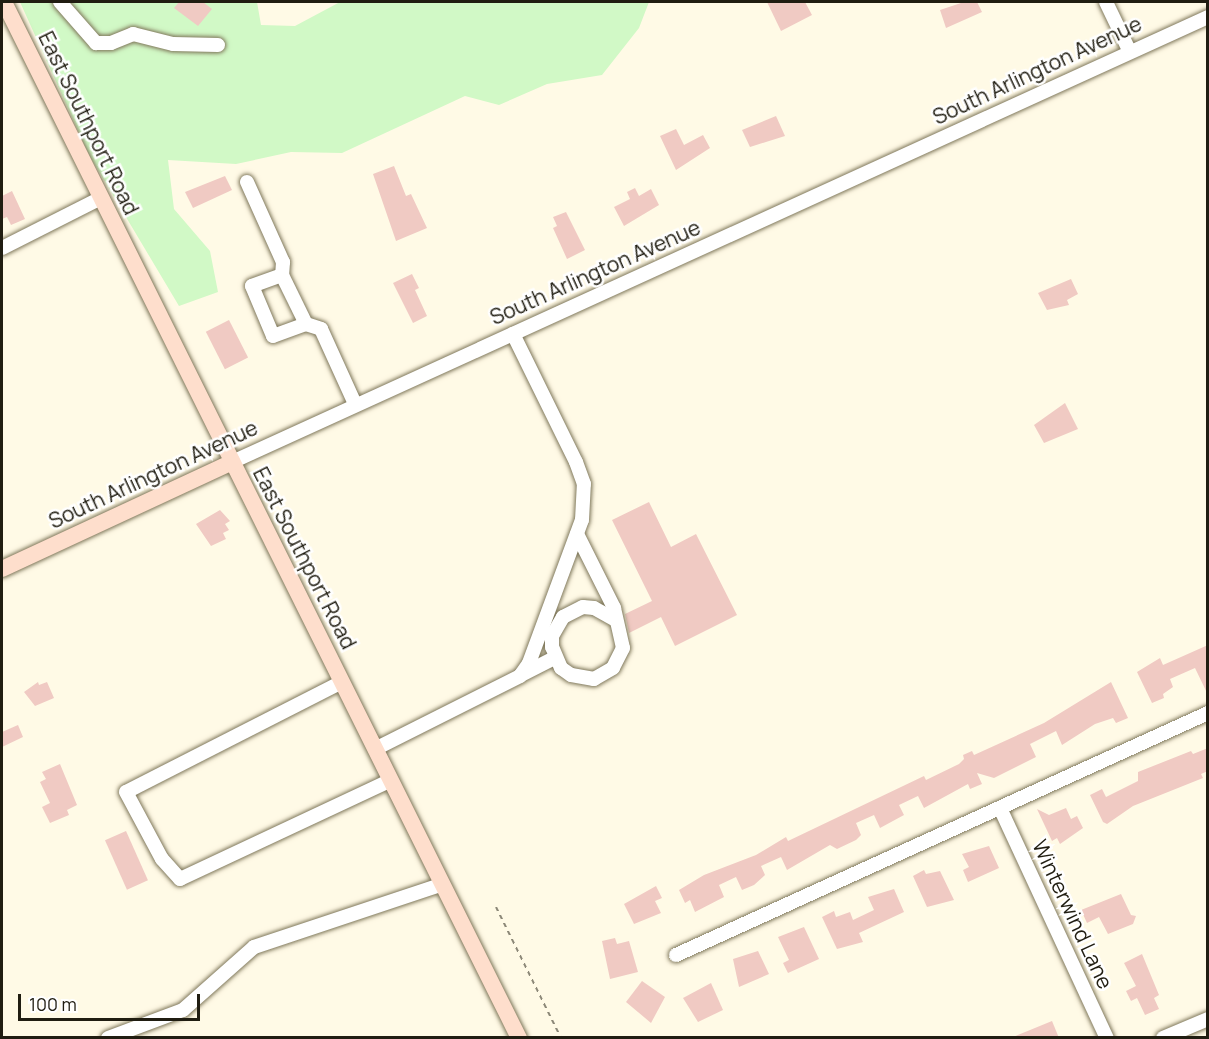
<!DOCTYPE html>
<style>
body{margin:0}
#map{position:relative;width:1209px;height:1039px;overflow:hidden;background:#fffae6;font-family:Manrope,sans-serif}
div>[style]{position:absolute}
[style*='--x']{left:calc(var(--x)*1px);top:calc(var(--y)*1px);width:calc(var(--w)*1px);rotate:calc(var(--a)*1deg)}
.green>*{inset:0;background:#d1f9c6}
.building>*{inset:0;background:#f0cac3;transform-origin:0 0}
.path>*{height:2px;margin-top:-1px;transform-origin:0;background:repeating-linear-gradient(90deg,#8c8878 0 4.5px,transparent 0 9px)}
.roads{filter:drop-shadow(0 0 2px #80785b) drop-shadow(0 0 2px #80785b)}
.minor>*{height:14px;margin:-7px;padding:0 7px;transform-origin:7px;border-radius:7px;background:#fff}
.major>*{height:16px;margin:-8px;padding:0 8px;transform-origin:8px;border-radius:8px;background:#fedecc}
span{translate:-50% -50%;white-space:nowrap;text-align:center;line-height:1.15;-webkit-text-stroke:5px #fff;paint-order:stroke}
.street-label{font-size:21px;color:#201d11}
.frame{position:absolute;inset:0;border:3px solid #201d11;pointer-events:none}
.scale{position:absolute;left:18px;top:994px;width:182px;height:27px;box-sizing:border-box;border:3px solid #201d11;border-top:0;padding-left:8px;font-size:18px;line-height:21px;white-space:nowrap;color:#201d11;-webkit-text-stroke:4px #fff;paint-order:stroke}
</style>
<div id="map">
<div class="green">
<i style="clip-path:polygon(20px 2px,257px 2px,261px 25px,295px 26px,340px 2px,649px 2px,639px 28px,602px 75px,547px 84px,499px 105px,465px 96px,342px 153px,291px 152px,236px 164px,168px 160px,174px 209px,210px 251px,218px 292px,179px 306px,89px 155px)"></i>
</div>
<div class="building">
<i style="clip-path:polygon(179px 2px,203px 2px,212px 9px,198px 26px,174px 8px)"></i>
<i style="clip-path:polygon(767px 2px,805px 2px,812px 15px,781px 31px)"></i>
<i style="clip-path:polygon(964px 2px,977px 2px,982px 12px,946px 28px,940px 10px)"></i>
<i style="clip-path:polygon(776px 116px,785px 136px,750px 147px,742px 130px)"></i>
<i style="clip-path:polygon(676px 129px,684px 145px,703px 135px,710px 148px,676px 170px,660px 136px)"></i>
<i style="clip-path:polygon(394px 166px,406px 196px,411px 194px,427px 228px,396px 241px,373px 174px)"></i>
<i style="clip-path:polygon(225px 176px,232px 190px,193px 208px,185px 192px)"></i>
<i style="clip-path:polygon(635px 188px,639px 196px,651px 189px,659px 205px,624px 226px,614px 207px,630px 199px,627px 192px)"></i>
<i style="clip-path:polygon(12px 191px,25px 219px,11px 225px,7px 217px,2px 219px,2px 196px)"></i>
<i style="clip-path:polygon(566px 212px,585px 250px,567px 259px,553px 228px,557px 226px,553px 217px)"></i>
<i style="clip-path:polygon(412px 274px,419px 288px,415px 290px,427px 316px,413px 323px,393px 283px)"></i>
<i style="clip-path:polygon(1071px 279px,1078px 294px,1067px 300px,1069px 305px,1047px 310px,1038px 293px)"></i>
<i style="left:229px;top:320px;width:42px;height:26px;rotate:63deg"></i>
<i style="clip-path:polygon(1065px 403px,1078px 429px,1044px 443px,1034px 425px)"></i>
<i style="clip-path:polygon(649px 502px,671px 547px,696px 534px,737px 615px,675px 646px,661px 617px,629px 633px,625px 614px,652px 601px,612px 520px)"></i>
<i style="clip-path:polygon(220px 510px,230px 521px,225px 524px,229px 530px,223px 533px,226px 539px,211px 546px,196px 524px)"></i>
<i style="clip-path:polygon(1208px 645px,1208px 695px,1195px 668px,1170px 679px,1173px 687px,1163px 694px,1164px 698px,1152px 703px,1137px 672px,1160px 658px,1163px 665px)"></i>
<i style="clip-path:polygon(38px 682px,39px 685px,47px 682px,54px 698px,35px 706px,24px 692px)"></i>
<i style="clip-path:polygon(1111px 682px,1128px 718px,1116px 723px,1113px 718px,1095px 724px,1062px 745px,1056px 731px,1030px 744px,1036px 757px,994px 778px,977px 773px,982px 784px,970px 789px,968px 784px,924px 808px,918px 796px,899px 805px,904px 815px,880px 828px,874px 815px,856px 823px,861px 835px,856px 840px,837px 849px,830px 845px,787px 870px,781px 857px,761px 866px,765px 875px,754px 885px,742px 890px,736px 877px,719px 885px,724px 897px,695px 912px,690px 900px,685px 903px,679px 890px,704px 875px,756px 855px,786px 837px,788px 841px,924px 776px,926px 780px,959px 764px,964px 759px,963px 755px,972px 751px,974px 755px,1044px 723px)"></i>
<i style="clip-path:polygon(18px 725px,23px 737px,2px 747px,2px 732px)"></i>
<i style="clip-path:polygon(1208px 748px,1208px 771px,1201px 774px,1203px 778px,1133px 806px,1107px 824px,1103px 822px,1090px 795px,1102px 789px,1106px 797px,1138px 781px,1138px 772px,1191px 751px,1193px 754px)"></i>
<i style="clip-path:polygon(60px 764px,77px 805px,67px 810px,69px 815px,50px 823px,42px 807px,50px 803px,40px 782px,46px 779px,42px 772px)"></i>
<i style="clip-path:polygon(1066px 808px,1071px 819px,1077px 816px,1083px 828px,1060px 844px,1057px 838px,1052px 841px,1037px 809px,1049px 815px)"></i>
<i style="left:126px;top:831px;width:54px;height:23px;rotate:66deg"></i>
<i style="clip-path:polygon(989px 846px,999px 868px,968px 882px,963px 870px,969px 867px,962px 854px)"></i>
<i style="clip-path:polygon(924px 870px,926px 874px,940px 871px,954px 900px,927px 907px,913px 876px)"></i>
<i style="clip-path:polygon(656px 886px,662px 898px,655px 901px,661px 913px,634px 924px,624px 904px)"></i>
<i style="clip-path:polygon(894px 889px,904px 912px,859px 933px,863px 942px,837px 949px,822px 917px,834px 911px,836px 917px,850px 912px,853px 920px,874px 910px,868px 897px)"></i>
<i style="clip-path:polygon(1121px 894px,1131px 915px,1136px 916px,1133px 924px,1108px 934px,1099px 917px,1087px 923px,1081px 910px)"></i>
<i style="clip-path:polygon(804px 927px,819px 959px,788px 973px,783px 963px,789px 960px,778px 937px)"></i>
<i style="clip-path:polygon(615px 938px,617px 944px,629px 941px,638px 972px,610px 979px,602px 941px)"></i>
<i style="clip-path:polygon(758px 951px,769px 974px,739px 987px,733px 959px)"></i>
<i style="clip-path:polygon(1142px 954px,1159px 995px,1154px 998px,1159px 1009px,1145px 1015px,1137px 998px,1131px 1001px,1126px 991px,1136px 986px,1124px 963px)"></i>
<i style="clip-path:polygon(642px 981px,665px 997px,651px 1023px,626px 1002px)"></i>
<i style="clip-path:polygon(711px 983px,723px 1010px,698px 1022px,683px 998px)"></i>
<i style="clip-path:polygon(1052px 1021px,1059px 1038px,1013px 1038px,1013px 1037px)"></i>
</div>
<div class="path">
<i style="--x:496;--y:907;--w:146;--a:63.6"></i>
</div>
<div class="roads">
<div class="minor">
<i style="--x:60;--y:2;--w:55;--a:48.7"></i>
<i style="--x:96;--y:43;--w:15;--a:0"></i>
<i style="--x:111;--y:43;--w:24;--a:-22"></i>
<i style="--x:133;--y:34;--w:41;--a:14"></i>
<i style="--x:173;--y:44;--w:45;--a:1.3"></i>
<i style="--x:1106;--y:2;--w:55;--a:64.4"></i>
<i style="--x:247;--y:182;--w:88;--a:65.8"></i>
<i style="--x:283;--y:262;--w:13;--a:94"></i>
<i style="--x:2;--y:248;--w:111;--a:-26.8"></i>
<i style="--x:306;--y:324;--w:55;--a:-116.1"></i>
<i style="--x:282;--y:275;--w:32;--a:160"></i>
<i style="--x:252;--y:286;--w:54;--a:67.2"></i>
<i style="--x:273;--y:336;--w:35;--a:-20"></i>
<i style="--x:306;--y:324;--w:16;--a:18"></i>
<i style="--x:321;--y:329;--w:82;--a:65.6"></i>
<i style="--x:232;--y:462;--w:1073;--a:-24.51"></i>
<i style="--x:577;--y:534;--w:83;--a:63.4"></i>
<i style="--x:614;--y:608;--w:41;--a:77.3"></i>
<i style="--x:623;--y:648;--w:22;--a:117"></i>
<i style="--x:613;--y:668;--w:22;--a:150"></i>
<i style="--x:594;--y:679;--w:23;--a:-170"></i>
<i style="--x:571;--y:675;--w:12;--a:-145"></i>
<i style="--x:561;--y:668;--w:23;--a:-113"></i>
<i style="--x:552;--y:647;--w:11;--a:-90"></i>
<i style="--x:552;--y:636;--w:22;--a:-60"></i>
<i style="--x:563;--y:617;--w:22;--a:-27"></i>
<i style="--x:583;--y:607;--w:11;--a:5"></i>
<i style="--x:594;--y:608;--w:23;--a:29"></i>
<i style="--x:521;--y:675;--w:38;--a:-27"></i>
<i style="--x:342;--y:682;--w:242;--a:153"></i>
<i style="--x:126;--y:792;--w:76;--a:61.8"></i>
<i style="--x:162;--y:859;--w:27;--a:48"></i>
<i style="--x:180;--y:879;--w:233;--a:-25.1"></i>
<i style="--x:375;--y:749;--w:162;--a:-26.7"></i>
<i style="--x:520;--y:676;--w:16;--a:-55"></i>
<i style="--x:529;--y:663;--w:153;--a:-69.7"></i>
<i style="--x:582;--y:520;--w:36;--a:-87"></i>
<i style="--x:584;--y:484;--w:23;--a:-110"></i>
<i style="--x:576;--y:462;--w:143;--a:-116.2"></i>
<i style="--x:1000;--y:808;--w:254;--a:65.1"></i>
<i style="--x:676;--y:955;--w:584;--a:-24.46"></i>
<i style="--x:108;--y:1038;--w:80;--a:-20.5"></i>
<i style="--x:183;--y:1010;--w:95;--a:-41.6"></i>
<i style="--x:254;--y:947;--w:199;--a:-18.4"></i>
<i style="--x:1163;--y:1038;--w:49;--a:-22.9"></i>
</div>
<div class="major">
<i style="--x:4;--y:2;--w:1157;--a:63.57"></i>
<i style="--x:2;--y:569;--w:254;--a:-24.9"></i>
</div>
</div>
<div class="street-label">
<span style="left:1037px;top:70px;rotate:-25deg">South Arlington Avenue</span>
<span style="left:89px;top:123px;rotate:64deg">East Southport Road</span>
<span style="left:595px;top:272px;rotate:-24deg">South Arlington Avenue</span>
<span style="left:153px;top:474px;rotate:-25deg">South Arlington Avenue</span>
<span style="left:305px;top:558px;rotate:63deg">East Southport Road</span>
<span style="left:1073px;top:914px;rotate:65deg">Winterwind Lane</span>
</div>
<div class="frame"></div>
<div class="scale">100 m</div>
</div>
